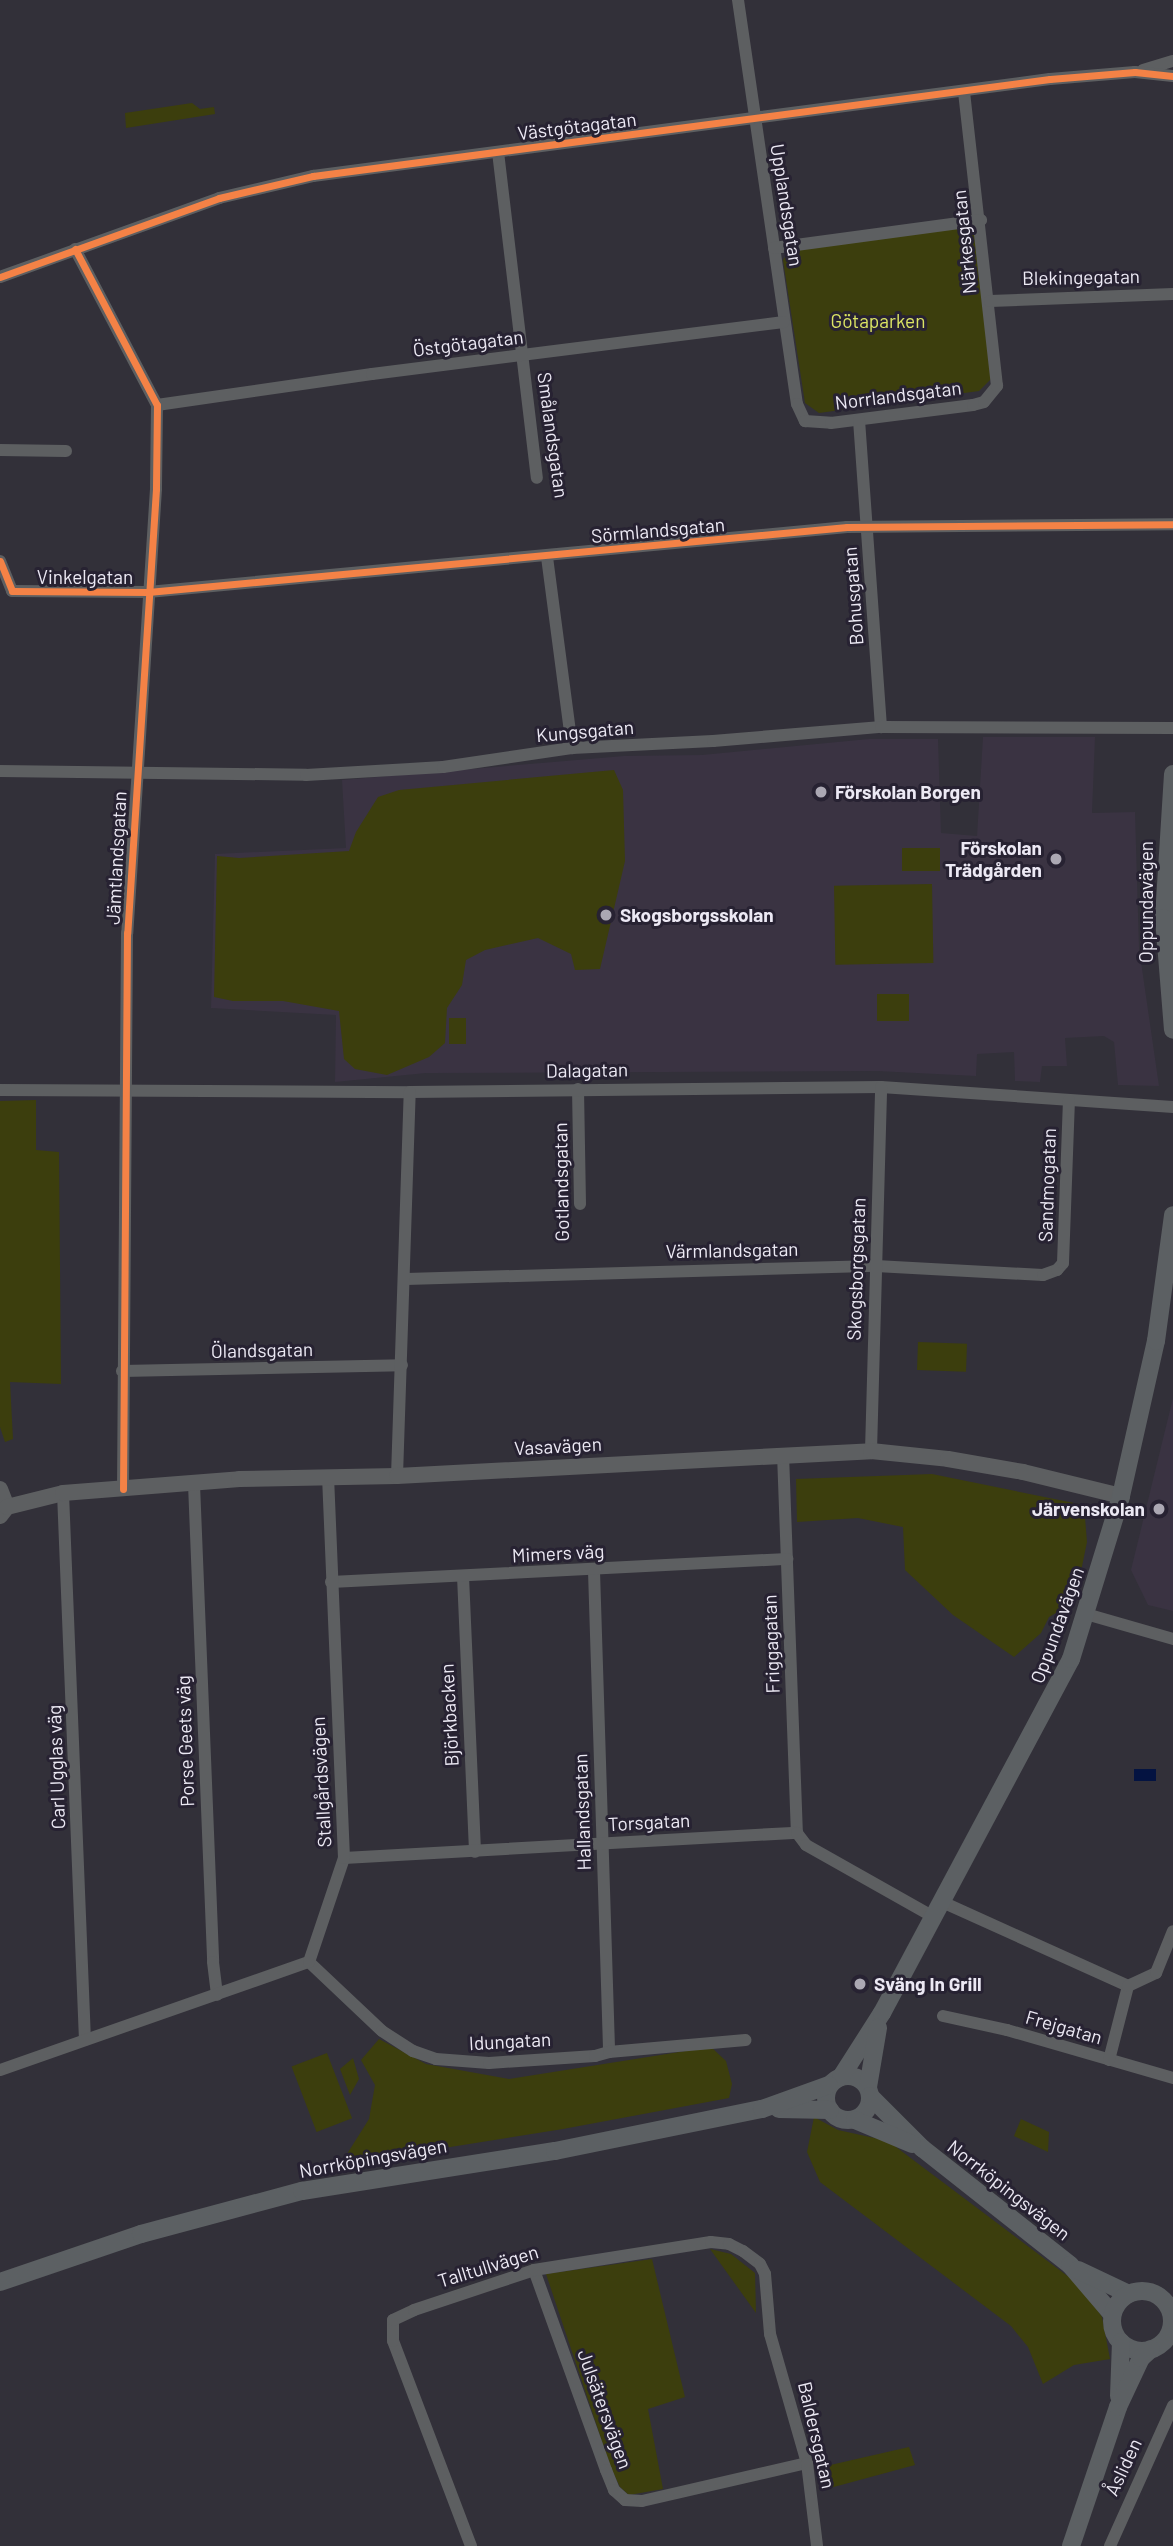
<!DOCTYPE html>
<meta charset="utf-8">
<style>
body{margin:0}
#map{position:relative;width:1173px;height:2546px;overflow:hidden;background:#323039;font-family:Barlow,sans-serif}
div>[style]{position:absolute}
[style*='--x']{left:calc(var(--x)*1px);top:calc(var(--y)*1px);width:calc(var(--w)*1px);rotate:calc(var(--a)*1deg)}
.education>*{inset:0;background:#3a3342}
.green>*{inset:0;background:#3c3e0d;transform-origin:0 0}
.water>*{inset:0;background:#041341;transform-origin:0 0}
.minor>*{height:12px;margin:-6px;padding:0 6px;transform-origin:6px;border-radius:6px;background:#5d5f61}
.tertiary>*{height:16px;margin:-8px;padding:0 8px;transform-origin:8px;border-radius:8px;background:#5d5f61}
.secondary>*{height:18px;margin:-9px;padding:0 9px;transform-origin:9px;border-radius:9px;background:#5c6063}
.secondary>.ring{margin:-9px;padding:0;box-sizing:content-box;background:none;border:18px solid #5c6063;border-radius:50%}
.cycleway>*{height:7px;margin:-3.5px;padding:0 3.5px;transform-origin:3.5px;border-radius:3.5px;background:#f48246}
.dots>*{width:19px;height:19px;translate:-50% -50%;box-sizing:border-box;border:4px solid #272232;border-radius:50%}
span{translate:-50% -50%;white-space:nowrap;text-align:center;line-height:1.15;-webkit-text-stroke:6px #272232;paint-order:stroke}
.street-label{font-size:19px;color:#ece9f4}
.park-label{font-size:19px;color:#dce564}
.poi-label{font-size:19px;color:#ece9f4;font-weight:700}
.left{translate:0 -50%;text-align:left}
.right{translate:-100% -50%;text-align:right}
</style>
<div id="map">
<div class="education">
<i style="clip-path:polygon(983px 737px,1095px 737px,1092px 813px,1135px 812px,1139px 948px,1159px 1086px,1118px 1085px,1114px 1042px,1104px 1036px,1065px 1038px,1067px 1066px,1042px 1066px,1040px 1082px,1015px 1081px,1014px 1052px,977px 1054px,976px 1076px,877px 1071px,426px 1073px,335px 1082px,336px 1015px,211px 1008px,215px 854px,346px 848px,342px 780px,624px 756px,702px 755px,869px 739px,938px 739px,941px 833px,977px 836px)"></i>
<i style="clip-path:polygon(1173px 1398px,1173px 1611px,1148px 1605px,1131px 1570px)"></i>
</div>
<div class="green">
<i style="clip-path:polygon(192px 103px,200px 109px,214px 107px,215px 114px,126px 128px,125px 113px)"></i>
<i style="clip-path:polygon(976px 225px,992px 378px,979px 391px,819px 413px,805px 403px,783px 260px,790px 250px)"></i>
<i style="clip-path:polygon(614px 770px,623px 790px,625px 861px,600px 969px,575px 970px,571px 954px,538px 938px,485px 950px,466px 960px,462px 985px,447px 1008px,445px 1043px,429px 1057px,387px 1075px,355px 1069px,344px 1059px,339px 1011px,283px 1001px,233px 1001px,214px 997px,217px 856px,239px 858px,349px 851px,356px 832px,378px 797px,399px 790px)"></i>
<i style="left:940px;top:848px;width:23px;height:38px;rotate:90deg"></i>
<i style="left:932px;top:884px;width:79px;height:98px;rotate:89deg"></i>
<i style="left:909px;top:994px;width:27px;height:32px;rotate:90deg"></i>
<i style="left:449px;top:1018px;width:17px;height:26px"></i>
<i style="clip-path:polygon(36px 1100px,36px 1150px,59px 1152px,61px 1384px,10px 1382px,13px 1439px,5px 1442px,0 1427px,0 1101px)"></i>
<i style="left:918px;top:1342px;width:49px;height:28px;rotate:2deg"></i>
<i style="clip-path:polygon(932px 1474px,1084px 1505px,1087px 1542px,1080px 1576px,1066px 1607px,1049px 1617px,1041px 1633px,1014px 1657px,953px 1615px,905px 1570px,903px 1527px,858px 1518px,797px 1522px,796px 1479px)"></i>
<i style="clip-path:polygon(379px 2039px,426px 2064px,509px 2079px,711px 2047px,726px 2061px,732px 2084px,729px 2098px,563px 2129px,394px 2156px,358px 2166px,350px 2163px,347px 2154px,369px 2119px,375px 2085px,361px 2060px)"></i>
<i style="left:327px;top:2053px;width:70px;height:38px;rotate:69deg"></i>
<i style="clip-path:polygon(353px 2058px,359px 2079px,350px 2095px,340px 2069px)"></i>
<i style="clip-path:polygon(814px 2117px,838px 2130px,888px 2141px,1082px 2287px,1102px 2317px,1110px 2359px,1074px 2365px,1043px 2384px,1028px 2347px,1011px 2326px,820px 2182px,807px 2152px)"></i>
<i style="clip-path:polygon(1021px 2119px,1049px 2132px,1048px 2152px,1014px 2136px)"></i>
<i style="clip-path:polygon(710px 2249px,731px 2254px,755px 2273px,756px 2313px)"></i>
<i style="clip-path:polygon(652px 2259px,685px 2397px,648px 2409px,663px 2489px,629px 2495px,620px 2487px,611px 2468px,546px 2274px)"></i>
<i style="clip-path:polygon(909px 2447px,915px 2465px,830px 2488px,826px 2466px)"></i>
</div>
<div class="water">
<i style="left:1156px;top:1769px;width:12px;height:22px;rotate:90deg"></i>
</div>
<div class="minor">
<i style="--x:738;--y:0;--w:408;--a:81.7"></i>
<i style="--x:797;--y:404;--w:19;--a:65"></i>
<i style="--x:805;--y:421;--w:26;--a:4"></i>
<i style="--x:831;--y:423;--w:143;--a:-7.2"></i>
<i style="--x:973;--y:405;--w:11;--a:-15"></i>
<i style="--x:984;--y:402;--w:21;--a:-51"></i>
<i style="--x:997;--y:386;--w:296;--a:-96.4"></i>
<i style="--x:1143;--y:70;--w:31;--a:-17"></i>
<i style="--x:498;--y:152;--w:328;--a:83.2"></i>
<i style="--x:774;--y:248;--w:209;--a:-7.7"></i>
<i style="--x:75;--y:249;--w:176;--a:62.3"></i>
<i style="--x:157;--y:405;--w:84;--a:90.7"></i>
<i style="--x:156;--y:489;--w:445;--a:93.7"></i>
<i style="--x:127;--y:933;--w:556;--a:90.41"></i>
<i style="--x:0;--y:277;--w:233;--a:-19.8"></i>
<i style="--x:219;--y:198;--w:97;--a:-13.2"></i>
<i style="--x:313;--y:176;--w:743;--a:-7.5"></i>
<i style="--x:1050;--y:79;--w:85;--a:-4.7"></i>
<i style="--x:1135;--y:72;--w:38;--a:6"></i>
<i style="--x:990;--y:301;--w:183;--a:-2.2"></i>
<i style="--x:157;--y:405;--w:217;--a:-8.2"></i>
<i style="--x:372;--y:374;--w:415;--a:-7.2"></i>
<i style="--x:859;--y:420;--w:308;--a:85.9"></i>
<i style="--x:0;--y:450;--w:66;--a:0.9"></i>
<i style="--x:547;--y:557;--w:193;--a:82.5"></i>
<i style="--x:0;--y:561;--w:32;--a:68"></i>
<i style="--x:12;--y:591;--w:136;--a:0.4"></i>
<i style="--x:148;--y:592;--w:702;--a:-5.31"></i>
<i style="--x:847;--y:527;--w:326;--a:-0.5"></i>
<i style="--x:0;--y:771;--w:306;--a:0.7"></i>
<i style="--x:306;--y:775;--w:137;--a:-3.3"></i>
<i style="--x:443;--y:767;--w:130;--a:-8.4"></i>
<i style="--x:572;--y:748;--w:141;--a:-2.8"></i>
<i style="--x:713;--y:741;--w:169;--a:-4.8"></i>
<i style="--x:881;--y:727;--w:292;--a:0.2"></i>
<i style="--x:578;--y:1089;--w:115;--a:89"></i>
<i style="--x:0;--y:1090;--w:410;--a:0.3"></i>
<i style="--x:410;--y:1092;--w:471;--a:-0.6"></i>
<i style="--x:881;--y:1087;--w:293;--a:3.9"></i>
<i style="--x:406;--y:1279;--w:470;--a:-1.6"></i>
<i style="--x:876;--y:1266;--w:167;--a:3.1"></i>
<i style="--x:1043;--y:1275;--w:15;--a:-20"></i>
<i style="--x:1057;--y:1270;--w:9;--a:-49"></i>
<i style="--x:1063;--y:1263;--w:163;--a:-87.9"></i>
<i style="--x:122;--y:1371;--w:280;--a:-1.2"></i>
<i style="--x:871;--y:1451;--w:364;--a:-88.4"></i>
<i style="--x:783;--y:1454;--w:379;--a:87.9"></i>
<i style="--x:397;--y:1476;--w:384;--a:-88.1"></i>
<i style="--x:194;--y:1484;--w:478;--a:87.7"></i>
<i style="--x:213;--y:1962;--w:33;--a:83"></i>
<i style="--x:63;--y:1493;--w:547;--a:87.7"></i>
<i style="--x:594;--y:1571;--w:481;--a:88.2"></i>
<i style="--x:463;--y:1576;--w:276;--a:87.5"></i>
<i style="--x:331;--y:1582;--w:457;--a:-2.9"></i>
<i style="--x:1086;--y:1614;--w:91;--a:16"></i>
<i style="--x:344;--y:1858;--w:454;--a:-3.2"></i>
<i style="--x:797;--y:1833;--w:15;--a:53"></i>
<i style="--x:806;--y:1845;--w:145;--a:29.4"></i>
<i style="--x:940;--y:1901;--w:206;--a:24.3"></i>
<i style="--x:309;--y:1962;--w:100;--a:43.4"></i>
<i style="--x:382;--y:2031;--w:37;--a:33"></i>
<i style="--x:413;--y:2051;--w:24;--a:19"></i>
<i style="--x:436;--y:2059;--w:53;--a:4.3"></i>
<i style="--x:489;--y:2063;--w:106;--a:-3.8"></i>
<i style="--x:595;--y:2056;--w:15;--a:-16"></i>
<i style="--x:609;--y:2052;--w:137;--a:-5"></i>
<i style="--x:943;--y:2016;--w:66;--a:12.3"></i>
<i style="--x:1007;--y:2030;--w:173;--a:16.1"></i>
<i style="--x:1109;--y:2060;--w:76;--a:-75.6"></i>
<i style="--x:1128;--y:1986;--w:31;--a:-25"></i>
<i style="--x:1156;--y:1973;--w:45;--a:-68"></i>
<i style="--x:0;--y:2070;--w:327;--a:-19.3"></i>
<i style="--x:309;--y:1962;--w:110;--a:-71.4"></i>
<i style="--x:344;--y:1858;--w:381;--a:-92.4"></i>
<i style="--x:534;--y:2270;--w:213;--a:70.2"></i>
<i style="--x:606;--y:2470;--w:22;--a:68"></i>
<i style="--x:614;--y:2490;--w:15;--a:42"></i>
<i style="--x:625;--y:2500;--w:17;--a:3"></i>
<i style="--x:642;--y:2501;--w:169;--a:-13"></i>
<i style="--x:471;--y:2546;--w:219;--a:-110.8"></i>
<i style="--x:393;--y:2341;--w:21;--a:-90"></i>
<i style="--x:393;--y:2320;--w:23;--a:-25"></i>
<i style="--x:414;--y:2310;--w:126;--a:-18.4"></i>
<i style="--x:534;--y:2270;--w:179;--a:-9"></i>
<i style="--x:711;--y:2242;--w:18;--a:6"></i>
<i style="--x:729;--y:2244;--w:16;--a:27"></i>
<i style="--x:743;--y:2251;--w:21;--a:37"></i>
<i style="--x:760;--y:2264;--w:11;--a:63"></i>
<i style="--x:765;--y:2274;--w:60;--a:85.2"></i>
<i style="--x:770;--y:2334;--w:134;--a:74"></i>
<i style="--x:807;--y:2463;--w:84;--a:83.1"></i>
<i style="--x:1110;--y:2546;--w:154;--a:-65.8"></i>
</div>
<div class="tertiary">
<i style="--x:0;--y:1489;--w:19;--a:69"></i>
<i style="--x:0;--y:1516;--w:11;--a:-52"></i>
<i style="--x:7;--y:1507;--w:58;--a:-14"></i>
<i style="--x:63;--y:1493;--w:177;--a:-4.5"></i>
<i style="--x:239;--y:1479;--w:158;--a:-1.1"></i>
<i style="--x:397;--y:1476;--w:475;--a:-3"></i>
<i style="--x:871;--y:1451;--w:77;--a:5.9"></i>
<i style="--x:948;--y:1459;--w:76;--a:9.8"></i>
<i style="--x:1023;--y:1472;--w:101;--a:13.8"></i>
</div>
<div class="secondary">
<i style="--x:1173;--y:774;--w:144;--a:93.6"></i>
<i style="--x:1164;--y:918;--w:112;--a:85.4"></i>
<i class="ring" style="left:826px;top:2076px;width:26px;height:26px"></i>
<i style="--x:841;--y:2077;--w:76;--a:-57.4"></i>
<i style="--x:882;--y:2013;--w:401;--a:-61.9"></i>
<i style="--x:1071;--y:1659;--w:170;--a:-72.9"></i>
<i style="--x:1121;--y:1496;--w:159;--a:-77.3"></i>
<i style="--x:1156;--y:1341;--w:127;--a:-82.3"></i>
<i style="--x:868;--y:2087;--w:60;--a:-80.4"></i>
<i style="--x:870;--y:2096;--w:74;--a:45"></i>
<i style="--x:922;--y:2148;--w:189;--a:38.3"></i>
<i style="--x:1070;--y:2265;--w:65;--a:49.4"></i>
<i style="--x:779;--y:2109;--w:51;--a:1.1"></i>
<i style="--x:855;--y:2120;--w:62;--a:22.8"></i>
<i style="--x:1078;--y:2270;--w:56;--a:25.2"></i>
<i style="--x:0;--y:2282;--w:149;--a:-18.8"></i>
<i style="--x:141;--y:2234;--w:167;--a:-15"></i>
<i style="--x:302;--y:2191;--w:256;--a:-9"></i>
<i style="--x:555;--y:2151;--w:211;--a:-11.5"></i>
<i style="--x:762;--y:2109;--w:71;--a:-19.7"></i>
<i class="ring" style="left:1112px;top:2291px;width:42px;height:42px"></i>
<i style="--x:1119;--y:2396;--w:54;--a:-87.9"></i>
<i style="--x:1071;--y:2546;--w:147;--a:-71.3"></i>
<i style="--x:1118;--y:2407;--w:54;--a:-64.9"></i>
<i style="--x:1141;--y:2358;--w:13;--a:-42"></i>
</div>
<div class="cycleway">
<i style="--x:75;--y:249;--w:176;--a:62.3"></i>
<i style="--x:157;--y:405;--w:84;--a:90.7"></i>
<i style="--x:156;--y:489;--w:445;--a:93.7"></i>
<i style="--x:127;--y:933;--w:556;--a:90.41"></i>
<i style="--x:0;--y:277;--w:233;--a:-19.8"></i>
<i style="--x:219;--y:198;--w:97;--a:-13.2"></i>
<i style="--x:313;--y:176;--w:743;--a:-7.5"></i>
<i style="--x:1050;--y:79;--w:85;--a:-4.7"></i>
<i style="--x:1135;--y:72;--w:38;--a:6"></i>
<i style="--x:0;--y:561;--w:32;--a:68"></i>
<i style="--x:12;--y:591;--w:136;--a:0.4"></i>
<i style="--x:148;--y:592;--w:702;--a:-5.31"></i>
<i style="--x:847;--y:527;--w:326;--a:-0.5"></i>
</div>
<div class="dots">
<i style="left:821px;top:792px;background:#aba8b3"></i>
<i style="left:1056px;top:859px;background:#aba8b3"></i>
<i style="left:606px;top:915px;background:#aba8b3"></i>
<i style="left:1159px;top:1509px;background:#aba8b3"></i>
<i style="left:860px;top:1984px;background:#aba8b3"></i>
</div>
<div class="street-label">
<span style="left:577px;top:126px;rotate:-7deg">Västgötagatan</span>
<span style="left:787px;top:205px;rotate:81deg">Upplandsgatan</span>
<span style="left:964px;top:242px;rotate:-96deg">Närkesgatan</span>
<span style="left:1081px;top:277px;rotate:-1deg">Blekingegatan</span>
<span style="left:468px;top:343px;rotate:-7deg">Östgötagatan</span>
<span style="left:898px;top:395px;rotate:-7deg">Norrlandsgatan</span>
<span style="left:553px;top:435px;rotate:82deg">Smålandsgatan</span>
<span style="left:658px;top:530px;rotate:-5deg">Sörmlandsgatan</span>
<span style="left:85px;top:577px">Vinkelgatan</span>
<span style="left:853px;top:596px;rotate:-94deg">Bohusgatan</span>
<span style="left:585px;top:731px;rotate:-5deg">Kungsgatan</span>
<span style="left:116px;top:858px;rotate:-87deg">Jämtlandsgatan</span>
<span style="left:1146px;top:902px;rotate:-90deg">Oppundavägen</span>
<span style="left:587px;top:1070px;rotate:-1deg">Dalagatan</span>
<span style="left:561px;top:1182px;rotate:-91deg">Gotlandsgatan</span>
<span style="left:1047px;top:1185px;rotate:-88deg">Sandmogatan</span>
<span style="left:732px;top:1250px;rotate:-1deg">Värmlandsgatan</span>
<span style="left:856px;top:1269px;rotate:-88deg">Skogsborgsgatan</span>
<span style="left:262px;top:1350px;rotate:-1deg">Ölandsgatan</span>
<span style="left:558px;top:1446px;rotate:-3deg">Vasavägen</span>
<span style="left:558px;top:1553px;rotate:-3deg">Mimers väg</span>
<span style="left:1057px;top:1625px;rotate:-70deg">Oppundavägen</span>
<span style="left:771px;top:1644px;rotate:-92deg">Friggagatan</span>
<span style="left:449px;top:1715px;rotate:-93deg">Björkbacken</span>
<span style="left:185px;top:1741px;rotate:-92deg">Porse Geets väg</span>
<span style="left:56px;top:1767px;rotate:-92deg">Carl Ugglas väg</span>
<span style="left:321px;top:1782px;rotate:-93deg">Stallgårdsvägen</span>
<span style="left:582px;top:1812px;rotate:-92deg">Hallandsgatan</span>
<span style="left:649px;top:1822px;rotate:-3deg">Torsgatan</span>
<span style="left:1064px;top:2027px;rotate:16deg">Frejgatan</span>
<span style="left:510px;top:2041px;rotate:-3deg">Idungatan</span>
<span style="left:373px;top:2158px;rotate:-10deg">Norrköpingsvägen</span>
<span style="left:1009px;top:2190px;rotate:38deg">Norrköpingsvägen</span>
<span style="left:488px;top:2266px;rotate:-17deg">Talltullvägen</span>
<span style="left:605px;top:2409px;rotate:70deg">Julsätersvägen</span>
<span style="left:817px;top:2435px;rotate:77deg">Baldersgatan</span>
<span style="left:1123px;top:2467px;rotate:-65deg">Åsliden</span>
</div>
<div class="park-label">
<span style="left:878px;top:321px">Götaparken</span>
</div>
<div class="poi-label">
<span class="left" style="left:835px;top:792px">Förskolan Borgen</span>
<span class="right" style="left:1042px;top:859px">Förskolan<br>Trädgården</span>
<span class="left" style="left:620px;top:915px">Skogsborgsskolan</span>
<span class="right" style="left:1145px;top:1509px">Järvenskolan</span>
<span class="left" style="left:874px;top:1984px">Sväng In Grill</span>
</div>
</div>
